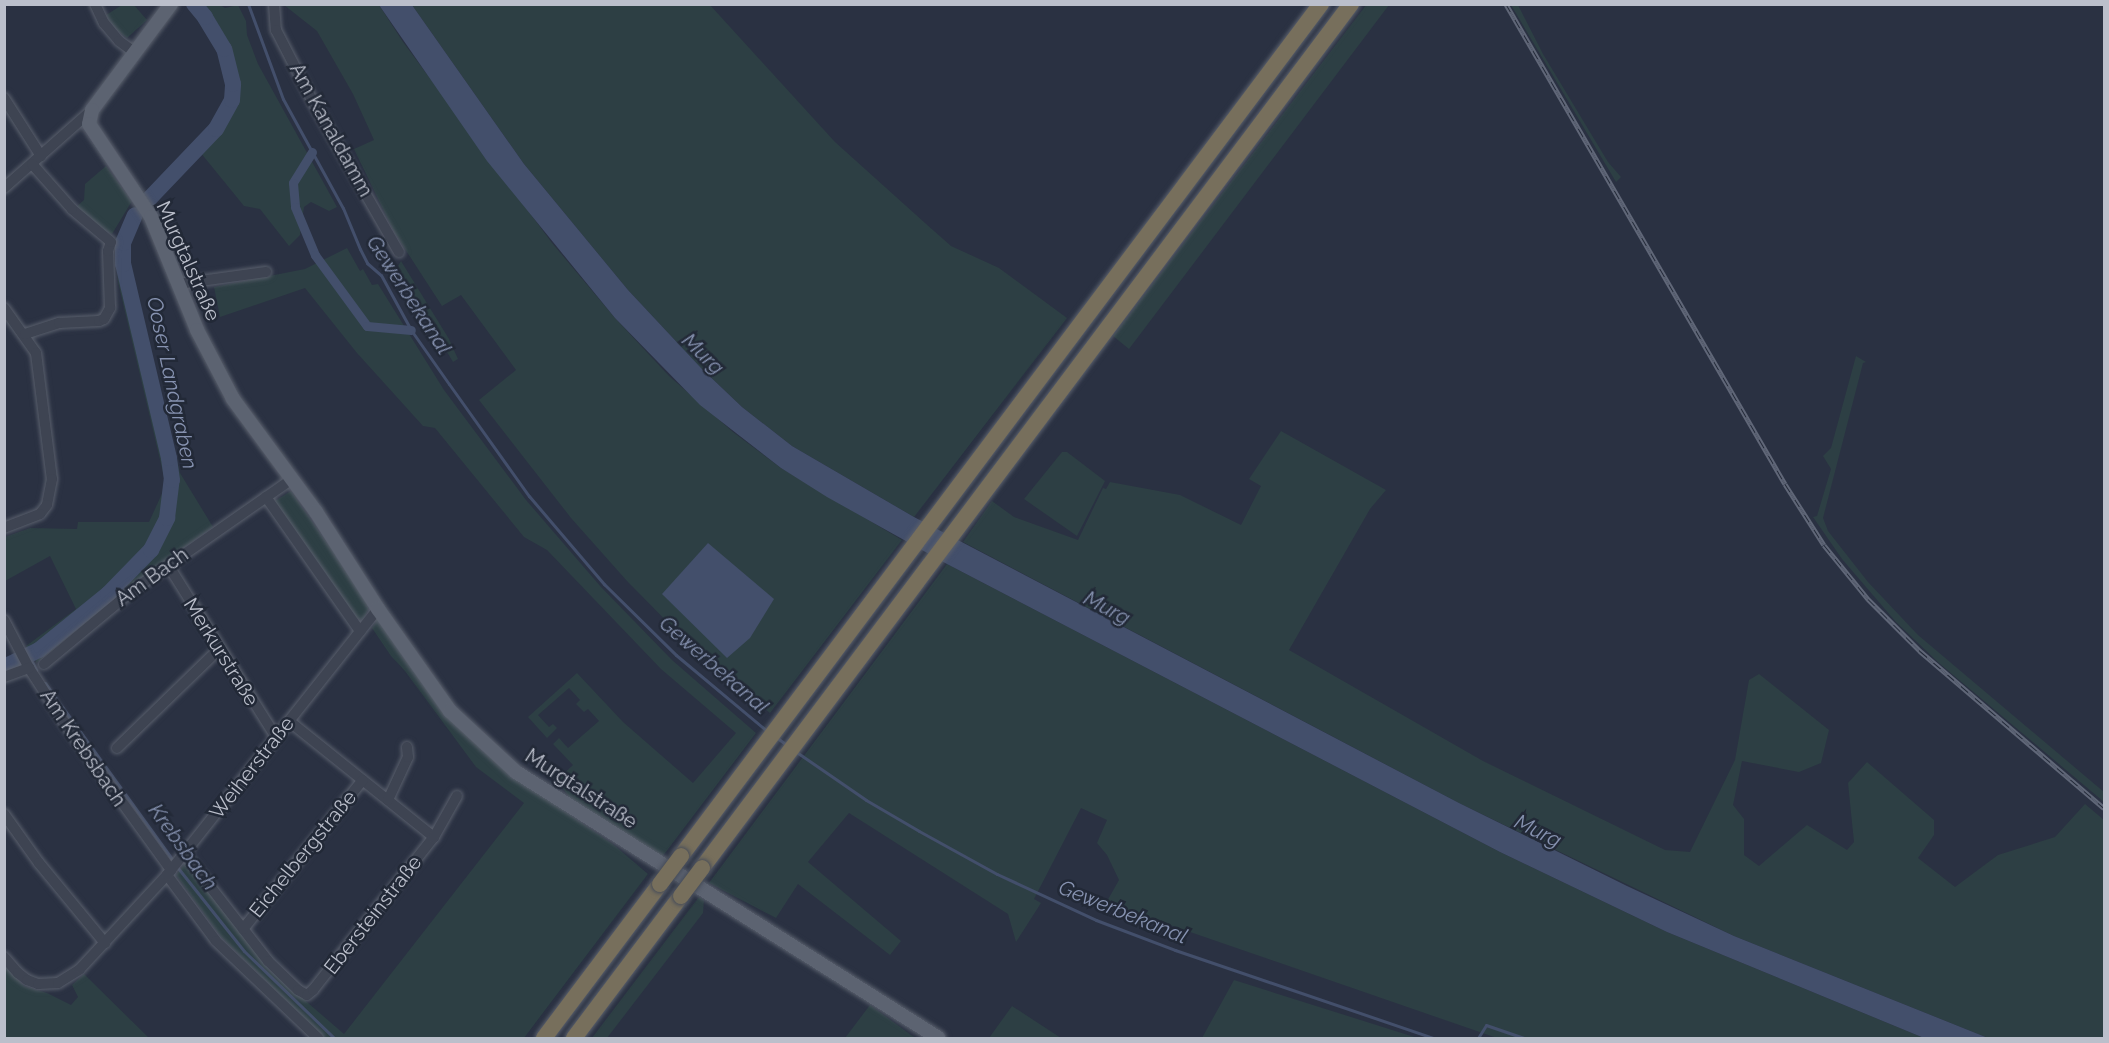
<!DOCTYPE html>
<meta charset="utf-8">
<style>
body{margin:0}
#map{position:relative;width:2109px;height:1043px;overflow:hidden;background:#2a3142;font-family:Raleway,sans-serif}
div>[style]{position:absolute}
[style*='--x']{left:calc(var(--x)*1px);top:calc(var(--y)*1px);width:calc(var(--w)*1px);rotate:calc(var(--a)*1deg)}
.green>*{inset:0;background:#2d3f44}
.water>*{inset:0;background:#434f6b}
.stream>*{height:3px;margin:-1.5px;padding:0 1.5px;transform-origin:1.5px;border-radius:1.5px;background:#434f6b}
.canal>*{height:9px;margin:-4.5px;padding:0 4.5px;transform-origin:4.5px;border-radius:4.5px;background:#434f6b}
.river>*{height:16px;margin:-8px;padding:0 8px;transform-origin:8px;border-radius:8px;background:#434f6b}
.roads{filter:drop-shadow(0 0 2px #595f6c) drop-shadow(0 0 2px #595f6c)}
.minor>*{height:10px;margin:-5px;padding:0 5px;transform-origin:5px;border-radius:5px;background:#3e4452}
.major>*{height:14px;margin:-7px;padding:0 7px;transform-origin:7px;border-radius:7px;background:#5c6371}
.highway>*{height:16px;margin:-8px;padding:0 8px;transform-origin:8px;border-radius:8px;background:#776f5c}
.rail>*{height:5px;margin-top:-2.5px;transform-origin:0;background:repeating-linear-gradient(90deg,#222937 0 9px,#606778 0 18px);box-sizing:border-box;border-block:2px solid #606778}
.bridges{filter:drop-shadow(0 0 2px #464c59) drop-shadow(0 0 2px #464c59)}
.highway-bridge>*{height:16px;margin:-8px;padding:0 8px;transform-origin:8px;border-radius:8px;background:#776f5c}
span{translate:-50% -50%;white-space:nowrap;text-align:center;line-height:1.15;-webkit-text-stroke:5px #222937;paint-order:stroke}
.street-label{font-size:20px;color:#bbbfcb}
.water-label{font-size:21px;color:#8692b0;font-style:italic}
.frame{position:absolute;inset:0;border:6px solid #bbbfcb;pointer-events:none}
</style>
<div id="map">
<div class="green">
<i style="clip-path:polygon(1367px 4px,1389px 5px,1129px 349px,1113px 336px)"></i>
<i style="clip-path:polygon(122px 5px,134px 5px,147px 20px,127px 38px,115px 29px,106px 15px)"></i>
<i style="clip-path:polygon(197px 5px,220px 5px,225px 8px,238px 5px,246px 21px,247px 35px,258px 64px,337px 207px,329px 211px,311px 202px,304px 207px,300px 235px,289px 246px,260px 209px,244px 206px,200px 152px,229px 117px,236px 103px,238px 91px,231px 57px,222px 38px,214px 23px)"></i>
<i style="clip-path:polygon(284px 5px,379px 5px,403px 42px,552px 243px,615px 318px,669px 376px,733px 432px,781px 468px,902px 540px,770px 713px,689px 644px,627px 581px,571px 518px,479px 400px,516px 370px,461px 295px,442px 306px,394px 232px,354px 149px,374px 140px,353px 94px,317px 31px)"></i>
<i style="clip-path:polygon(412px 5px,710px 5px,835px 142px,925px 223px,951px 246px,999px 268px,1067px 318px,914px 517px,792px 446px,742px 407px,701px 368px,628px 290px,524px 164px)"></i>
<i style="clip-path:polygon(1511px 5px,1518px 5px,1543px 54px,1608px 162px,1621px 177px,1616px 182px)"></i>
<i style="clip-path:polygon(106px 166px,132px 201px,112px 234px,95px 226px,76px 207px,84px 200px,85px 184px)"></i>
<i style="clip-path:polygon(118px 241px,122px 280px,165px 459px,168px 500px,162px 525px,150px 545px,130px 569px,94px 603px,29px 653px,26px 646px,76px 609px,50px 556px,5px 581px,5px 537px,30px 528px,77px 529px,78px 522px,149px 522px,166px 485px,118px 282px,115px 245px)"></i>
<i style="clip-path:polygon(347px 248px,360px 271px,363px 269px,372px 285px,378px 284px,444px 390px,526px 500px,601px 587px,672px 660px,756px 733px,662px 857px,569px 797px,557px 780px,573px 765px,553px 744px,559px 738px,568px 748px,599px 721px,588px 709px,584px 712px,576px 704px,580px 700px,569px 688px,538px 715px,549px 727px,553px 724px,557px 728px,547px 738px,528px 717px,577px 673px,623px 722px,693px 783px,736px 733px,661px 669px,547px 550px,524px 537px,435px 428px,423px 426px,357px 353px,305px 288px,220px 317px,214px 287px,305px 269px)"></i>
<i style="clip-path:polygon(401px 261px,449px 339px,458px 359px,453px 362px,404px 280px,398px 266px)"></i>
<i style="clip-path:polygon(1856px 356px,1866px 362px,1863px 363px,1823px 518px,1828px 531px,1868px 582px,1918px 635px,2104px 792px,2104px 802px,1939px 663px,1896px 622px,1842px 559px,1813px 517px,1817px 516px,1831px 469px,1823px 456px,1831px 448px)"></i>
<i style="clip-path:polygon(168px 423px,180px 473px,213px 527px,130px 586px,36px 663px,36px 655px,118px 589px,159px 545px,169px 525px,177px 483px,165px 424px)"></i>
<i style="clip-path:polygon(1281px 431px,1386px 490px,1370px 509px,1289px 650px,1483px 761px,1665px 850px,1690px 852px,1735px 760px,1749px 680px,1759px 674px,1829px 730px,1821px 763px,1799px 772px,1742px 761px,1733px 805px,1744px 819px,1744px 855px,1759px 866px,1807px 825px,1847px 850px,1854px 842px,1848px 783px,1867px 762px,1934px 820px,1934px 835px,1918px 858px,1955px 887px,1998px 855px,2055px 837px,2085px 804px,2104px 820px,2104px 1038px,1988px 1038px,1734px 936px,1459px 803px,963px 542px,992px 501px,1014px 517px,1078px 540px,1103px 488px,1106px 489px,1110px 482px,1180px 495px,1241px 525px,1261px 486px,1249px 479px)"></i>
<i style="clip-path:polygon(1062px 452px,1067px 452px,1105px 481px,1077px 536px,1024px 499px)"></i>
<i style="clip-path:polygon(291px 491px,368px 602px,368px 610px,363px 620px,356px 618px,275px 501px)"></i>
<i style="clip-path:polygon(947px 564px,1500px 852px,1667px 932px,1924px 1038px,1497px 1038px,1106px 903px,1119px 880px,1107px 855px,1097px 843px,1107px 820px,1081px 808px,1034px 899px,1041px 903px,1016px 942px,1008px 914px,849px 813px,808px 862px,901px 941px,890px 955px,798px 884px,776px 918px,709px 883px)"></i>
<i style="clip-path:polygon(377px 620px,381px 621px,413px 666px,534px 790px,614px 845px,648px 874px,524px 1038px,325px 1038px,221px 937px,176px 875px,185px 863px,271px 971px,344px 1034px,524px 803px,476px 767px,405px 671px,391px 656px,372px 628px)"></i>
<i style="clip-path:polygon(699px 897px,704px 900px,703px 913px,607px 1038px,592px 1038px)"></i>
<i style="clip-path:polygon(5px 966px,24px 986px,47px 993px,71px 1005px,78px 997px,72px 985px,84px 974px,149px 1038px,5px 1038px)"></i>
<i style="clip-path:polygon(1234px 980px,1408px 1035px,1418px 1038px,1202px 1038px)"></i>
<i style="clip-path:polygon(870px 1005px,911px 1035px,916px 1038px,845px 1038px)"></i>
<i style="clip-path:polygon(1012px 1006px,1061px 1038px,989px 1038px)"></i>
</div>
<div class="water">
<i style="clip-path:polygon(379px 5px,412px 5px,524px 164px,628px 290px,701px 368px,742px 407px,792px 446px,914px 517px,1459px 803px,1627px 886px,1734px 936px,1988px 1038px,1924px 1038px,1667px 932px,1500px 852px,947px 564px,827px 497px,781px 468px,700px 405px,615px 318px,487px 161px)"></i>
<i style="clip-path:polygon(708px 543px,774px 599px,750px 638px,727px 658px,662px 594px)"></i>
</div>
<div class="stream">
<i style="--x:248;--y:4;--w:101;--a:69.8"></i>
<i style="--x:283;--y:99;--w:124;--a:61.2"></i>
<i style="--x:343;--y:208;--w:44;--a:67.5"></i>
<i style="--x:360;--y:249;--w:16;--a:63"></i>
<i style="--x:367;--y:263;--w:18;--a:41"></i>
<i style="--x:381;--y:275;--w:63;--a:61.4"></i>
<i style="--x:411;--y:330;--w:66;--a:54.9"></i>
<i style="--x:449;--y:384;--w:138;--a:54.5"></i>
<i style="--x:529;--y:496;--w:116;--a:49.6"></i>
<i style="--x:604;--y:584;--w:101;--a:44.6"></i>
<i style="--x:676;--y:655;--w:120;--a:39.9"></i>
<i style="--x:29;--y:656;--w:16;--a:63"></i>
<i style="--x:45;--y:683;--w:221;--a:54.2"></i>
<i style="--x:776;--y:737;--w:15;--a:37"></i>
<i style="--x:795;--y:751;--w:86;--a:34.6"></i>
<i style="--x:866;--y:800;--w:61;--a:30.3"></i>
<i style="--x:919;--y:831;--w:89;--a:28.9"></i>
<i style="--x:997;--y:874;--w:109;--a:24.9"></i>
<i style="--x:1096;--y:920;--w:85;--a:20.8"></i>
<i style="--x:1175;--y:950;--w:274;--a:18.8"></i>
<i style="--x:178;--y:868;--w:106;--a:51.5"></i>
<i style="--x:244;--y:951;--w:125;--a:44"></i>
<i style="--x:1478;--y:1038;--w:15;--a:-58"></i>
<i style="--x:1486;--y:1025;--w:40;--a:18.9"></i>
</div>
<div class="canal">
<i style="--x:312;--y:152;--w:36;--a:122"></i>
<i style="--x:293;--y:183;--w:24;--a:85"></i>
<i style="--x:295;--y:207;--w:52;--a:67.4"></i>
<i style="--x:315;--y:255;--w:88;--a:53.8"></i>
<i style="--x:367;--y:326;--w:44;--a:5.2"></i>
</div>
<div class="river">
<i style="--x:150;--y:198;--w:95;--a:-46.3"></i>
<i style="--x:216;--y:129;--w:33;--a:-61"></i>
<i style="--x:232;--y:100;--w:16;--a:-86"></i>
<i style="--x:233;--y:84;--w:36;--a:-104"></i>
<i style="--x:224;--y:49;--w:37;--a:-121"></i>
<i style="--x:205;--y:17;--w:17;--a:-130"></i>
<i style="--x:4;--y:667;--w:39;--a:-26"></i>
<i style="--x:39;--y:650;--w:89;--a:-39.1"></i>
<i style="--x:108;--y:594;--w:62;--a:-45.7"></i>
<i style="--x:151;--y:550;--w:36;--a:-63"></i>
<i style="--x:167;--y:518;--w:38;--a:-83"></i>
<i style="--x:172;--y:480;--w:22;--a:-98"></i>
<i style="--x:169;--y:458;--w:199;--a:-103.3"></i>
<i style="--x:123;--y:264;--w:21;--a:-90"></i>
<i style="--x:123;--y:243;--w:30;--a:-67"></i>
</div>
<div class="roads">
<div class="minor">
<i style="--x:95;--y:4;--w:21;--a:65"></i>
<i style="--x:104;--y:23;--w:23;--a:50"></i>
<i style="--x:119;--y:41;--w:19;--a:36"></i>
<i style="--x:274;--y:4;--w:26;--a:86"></i>
<i style="--x:276;--y:30;--w:81;--a:62.8"></i>
<i style="--x:313;--y:102;--w:173;--a:60.2"></i>
<i style="--x:4;--y:98;--w:69;--a:57.5"></i>
<i style="--x:4;--y:188;--w:118;--a:-41.6"></i>
<i style="--x:178;--y:284;--w:89;--a:-7.8"></i>
<i style="--x:4;--y:308;--w:55;--a:54.6"></i>
<i style="--x:36;--y:353;--w:127;--a:82.8"></i>
<i style="--x:52;--y:479;--w:26;--a:101"></i>
<i style="--x:47;--y:505;--w:11;--a:128"></i>
<i style="--x:40;--y:514;--w:39;--a:159"></i>
<i style="--x:25;--y:334;--w:36;--a:-18"></i>
<i style="--x:59;--y:323;--w:40;--a:-2.9"></i>
<i style="--x:99;--y:321;--w:5;--a:-22"></i>
<i style="--x:104;--y:319;--w:13;--a:-61"></i>
<i style="--x:110;--y:308;--w:57;--a:-92"></i>
<i style="--x:108;--y:251;--w:9;--a:-72"></i>
<i style="--x:111;--y:242;--w:51;--a:-139.8"></i>
<i style="--x:72;--y:209;--w:60;--a:-131.6"></i>
<i style="--x:266;--y:497;--w:164;--a:55"></i>
<i style="--x:168;--y:565;--w:203;--a:57.9"></i>
<i style="--x:4;--y:620;--w:54;--a:62.5"></i>
<i style="--x:29;--y:668;--w:64;--a:57.1"></i>
<i style="--x:64;--y:722;--w:183;--a:54.1"></i>
<i style="--x:44;--y:664;--w:116;--a:-39.7"></i>
<i style="--x:133;--y:590;--w:194;--a:-34.9"></i>
<i style="--x:4;--y:677;--w:27;--a:-20"></i>
<i style="--x:289;--y:721;--w:186;--a:38.7"></i>
<i style="--x:117;--y:748;--w:142;--a:-44.1"></i>
<i style="--x:388;--y:800;--w:47;--a:-65.1"></i>
<i style="--x:408;--y:757;--w:10;--a:-96"></i>
<i style="--x:4;--y:814;--w:60;--a:54.5"></i>
<i style="--x:39;--y:863;--w:104;--a:50.5"></i>
<i style="--x:184;--y:853;--w:137;--a:52.1"></i>
<i style="--x:268;--y:961;--w:42;--a:44"></i>
<i style="--x:298;--y:990;--w:10;--a:29"></i>
<i style="--x:307;--y:995;--w:8;--a:-40"></i>
<i style="--x:313;--y:990;--w:195;--a:-51.7"></i>
<i style="--x:434;--y:837;--w:47;--a:-60.7"></i>
<i style="--x:167;--y:875;--w:82;--a:53.4"></i>
<i style="--x:216;--y:941;--w:141;--a:43.6"></i>
<i style="--x:243;--y:929;--w:191;--a:-51.2"></i>
<i style="--x:4;--y:957;--w:21;--a:49"></i>
<i style="--x:18;--y:973;--w:11;--a:38"></i>
<i style="--x:27;--y:980;--w:12;--a:20"></i>
<i style="--x:38;--y:984;--w:20;--a:-3"></i>
<i style="--x:58;--y:983;--w:26;--a:-32"></i>
<i style="--x:80;--y:969;--w:128;--a:-47.2"></i>
<i style="--x:167;--y:875;--w:340;--a:-51.6"></i>
</div>
<div class="major">
<i style="--x:171;--y:4;--w:132;--a:126.7"></i>
<i style="--x:92;--y:110;--w:14;--a:102"></i>
<i style="--x:89;--y:124;--w:112;--a:56.3"></i>
<i style="--x:151;--y:217;--w:122;--a:67.8"></i>
<i style="--x:197;--y:330;--w:78;--a:62.4"></i>
<i style="--x:233;--y:399;--w:140;--a:53.7"></i>
<i style="--x:316;--y:512;--w:115;--a:57.4"></i>
<i style="--x:378;--y:609;--w:125;--a:54.8"></i>
<i style="--x:450;--y:711;--w:90;--a:42.7"></i>
<i style="--x:516;--y:772;--w:499;--a:32.2"></i>
</div>
<div class="highway">
<i style="--x:681;--y:856;--w:1066;--a:-53.09"></i>
<i style="--x:702;--y:868;--w:1081;--a:-53.09"></i>
<i style="--x:544;--y:1038;--w:193;--a:-53"></i>
<i style="--x:574;--y:1038;--w:178;--a:-53"></i>
</div>
</div>
<div class="rail">
<i style="--x:1506;--y:4;--w:555;--a:59.83"></i>
<i style="--x:1785;--y:484;--w:72;--a:57.4"></i>
<i style="--x:1824;--y:545;--w:70;--a:50.8"></i>
<i style="--x:1868;--y:599;--w:74;--a:45"></i>
<i style="--x:1920;--y:651;--w:242;--a:40.5"></i>
</div>
<div class="bridges">
<div class="highway-bridge">
<i style="--x:660;--y:884;--w:35;--a:-53"></i>
<i style="--x:681;--y:896;--w:35;--a:-53"></i>
</div>
</div>
<div class="street-label">
<span style="left:331px;top:130px;rotate:61deg">Am Kanaldamm</span>
<span style="left:188px;top:261px;rotate:66deg">Murgtalstraße</span>
<span style="left:152px;top:577px;rotate:-36deg">Am Bach</span>
<span style="left:221px;top:652px;rotate:58deg">Merkurstraße</span>
<span style="left:83px;top:748px;rotate:56deg">Am Krebsbach</span>
<span style="left:252px;top:768px;rotate:-52deg">Weiherstraße</span>
<span style="left:581px;top:789px;rotate:33deg">Murgtalstraße</span>
<span style="left:303px;top:854px;rotate:-51deg">Eichelbergstraße</span>
<span style="left:373px;top:915px;rotate:-52deg">Ebersteinstraße</span>
</div>
<div class="water-label">
<span style="left:409px;top:295px;rotate:57deg">Gewerbekanal</span>
<span style="left:703px;top:354px;rotate:44deg">Murg</span>
<span style="left:172px;top:383px;rotate:78deg">Ooser Landgraben</span>
<span style="left:1107px;top:608px;rotate:28deg">Murg</span>
<span style="left:714px;top:665px;rotate:41deg">Gewerbekanal</span>
<span style="left:1538px;top:831px;rotate:26deg">Murg</span>
<span style="left:183px;top:847px;rotate:54deg">Krebsbach</span>
<span style="left:1123px;top:912px;rotate:22deg">Gewerbekanal</span>
</div>
<div class="frame"></div>
</div>
